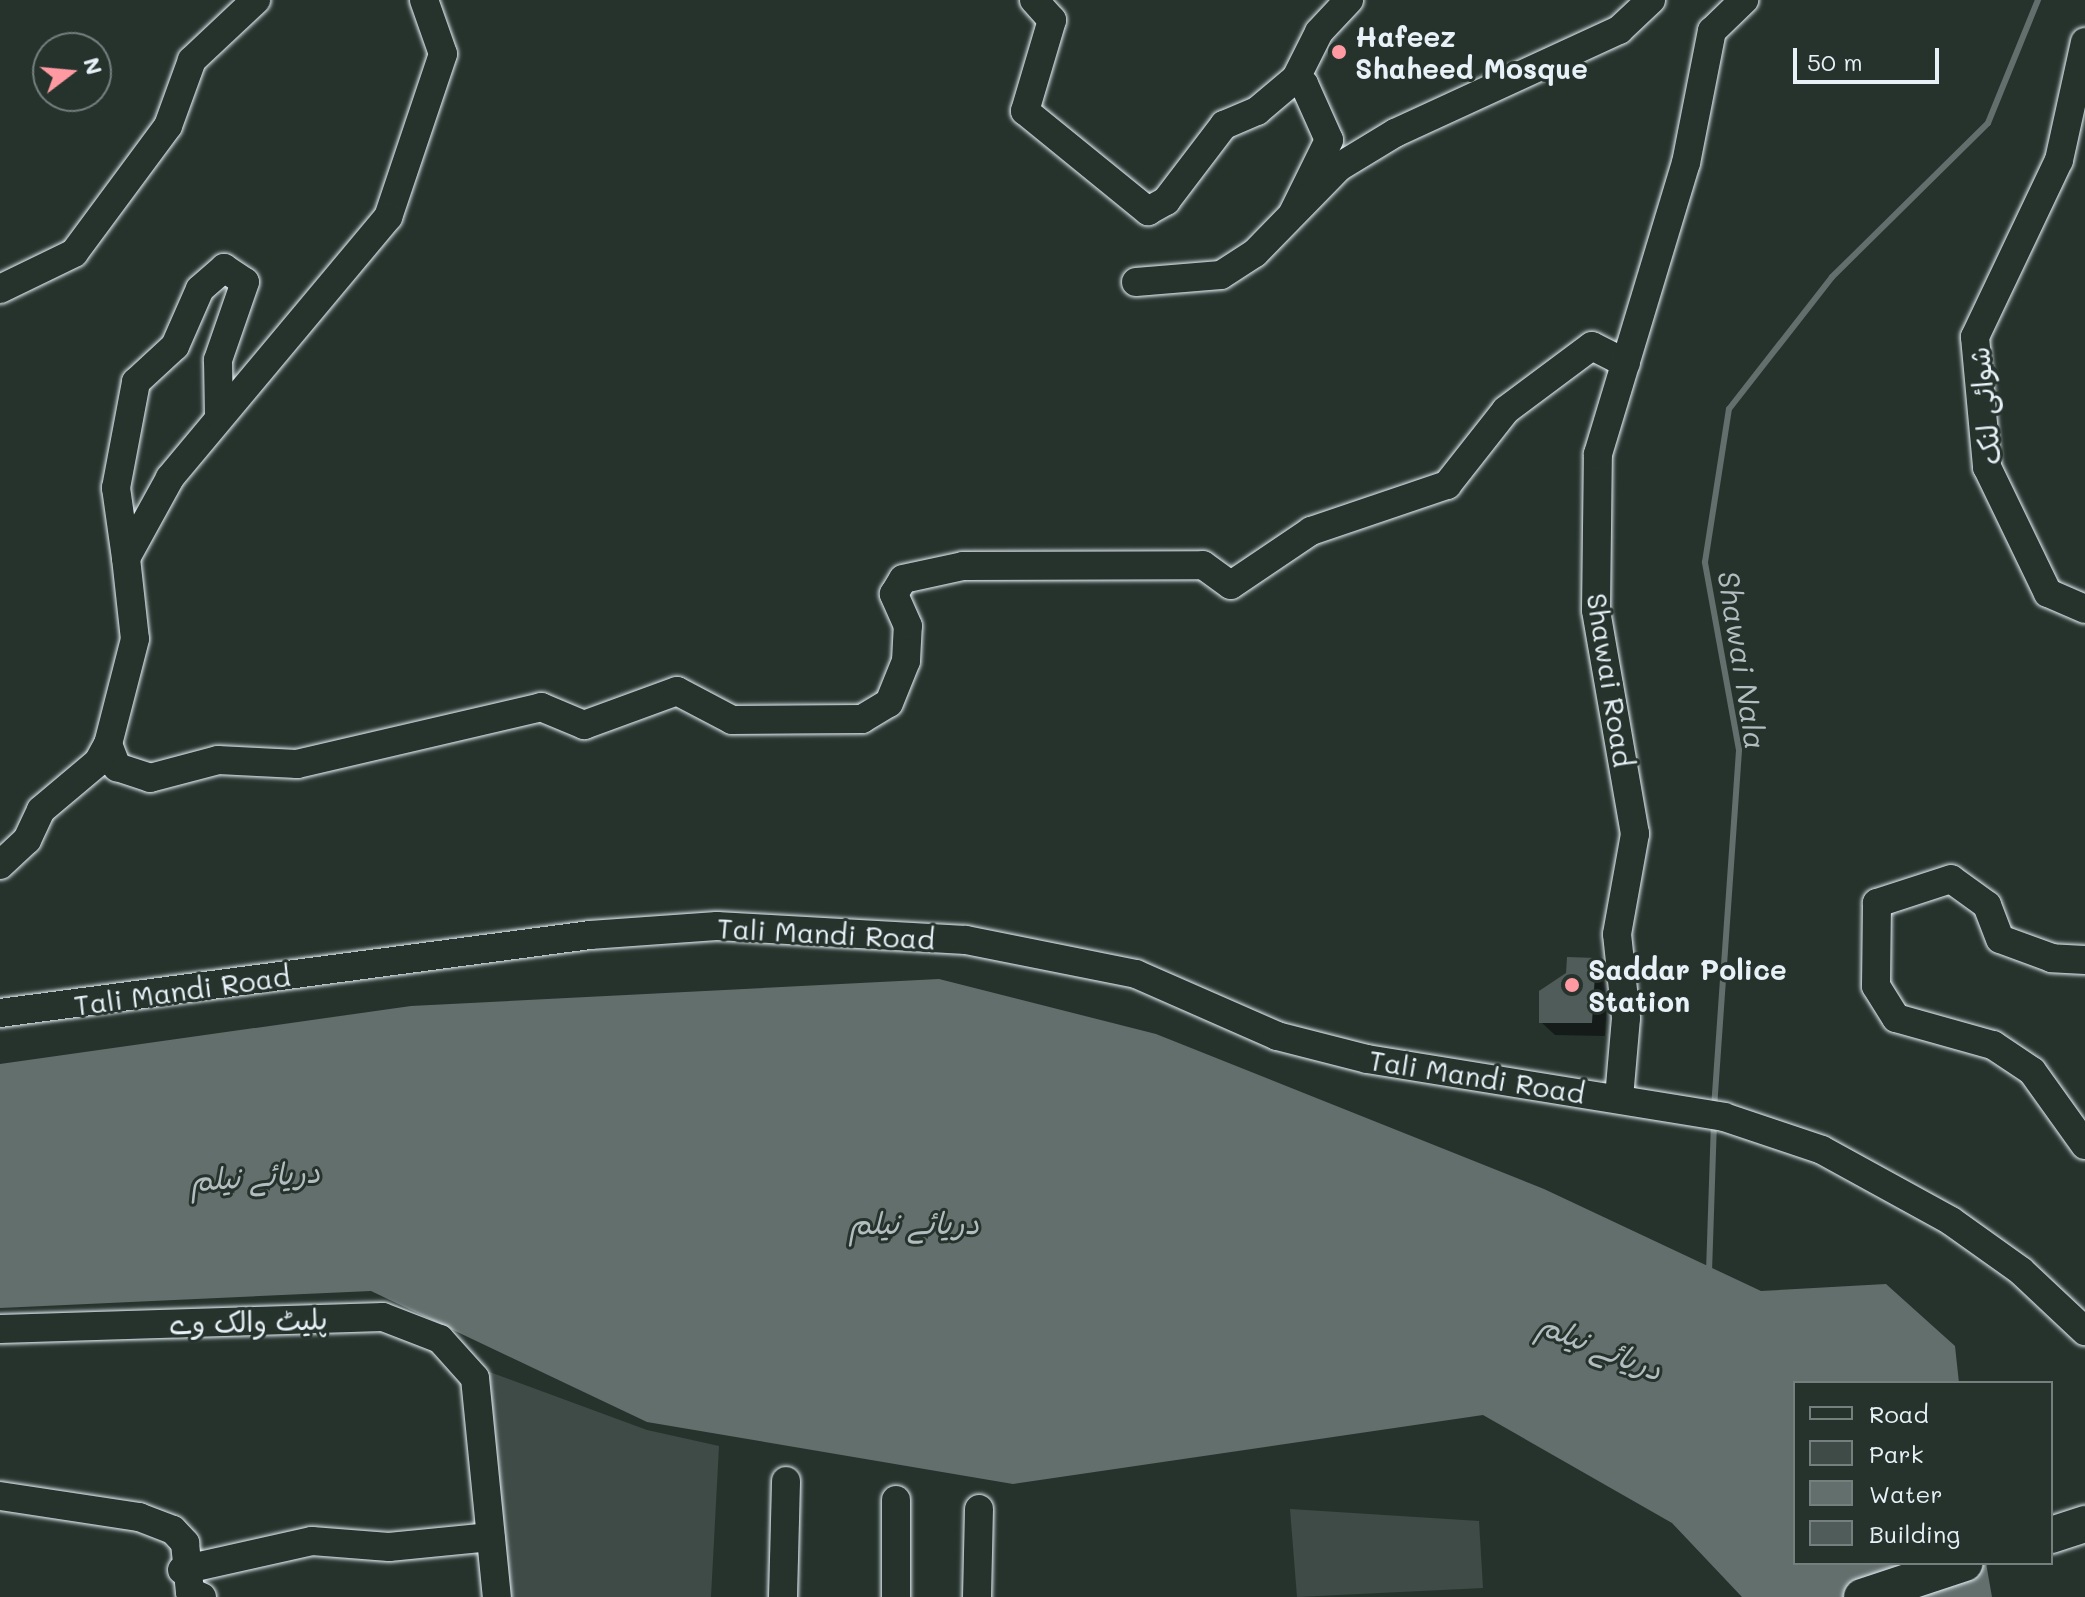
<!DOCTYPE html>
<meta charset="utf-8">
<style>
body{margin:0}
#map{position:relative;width:2085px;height:1597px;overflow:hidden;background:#26332d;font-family:Mali,"Playpen Sans Arabic",sans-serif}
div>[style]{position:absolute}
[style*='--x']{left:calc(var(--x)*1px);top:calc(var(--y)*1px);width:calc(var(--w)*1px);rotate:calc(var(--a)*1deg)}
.green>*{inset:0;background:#3e4b47}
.water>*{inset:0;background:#636f6d}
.shadow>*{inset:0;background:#0007}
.stream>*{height:6px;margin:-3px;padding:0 3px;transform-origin:3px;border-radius:3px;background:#636f6d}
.building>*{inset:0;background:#505c59}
.roads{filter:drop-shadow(0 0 2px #e8f1f8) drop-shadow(0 0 2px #e8f1f8)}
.minor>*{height:28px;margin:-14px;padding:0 14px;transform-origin:14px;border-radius:14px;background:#26332d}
.major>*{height:36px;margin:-18px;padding:0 18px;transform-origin:18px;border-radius:18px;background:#26332d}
.dots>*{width:22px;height:22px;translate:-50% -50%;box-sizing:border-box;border:4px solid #26332d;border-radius:50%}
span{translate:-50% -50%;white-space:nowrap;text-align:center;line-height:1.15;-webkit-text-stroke:6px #26332d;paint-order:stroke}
.poi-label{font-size:28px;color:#e8f1f8;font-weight:700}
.left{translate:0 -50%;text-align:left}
.street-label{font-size:28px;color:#e8f1f8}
.water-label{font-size:30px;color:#b3bdc0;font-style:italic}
.legend{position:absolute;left:1793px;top:1381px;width:260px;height:184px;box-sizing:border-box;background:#26332d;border:2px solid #747f7e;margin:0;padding:10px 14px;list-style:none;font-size:24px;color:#e8f1f8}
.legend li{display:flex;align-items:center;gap:16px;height:40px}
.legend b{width:40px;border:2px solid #747f7e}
.north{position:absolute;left:32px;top:32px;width:80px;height:80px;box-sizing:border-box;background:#26332d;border:2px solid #747f7e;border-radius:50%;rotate:74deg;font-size:22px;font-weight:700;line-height:32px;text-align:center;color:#e8f1f8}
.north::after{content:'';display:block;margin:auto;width:28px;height:36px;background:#ff9aa2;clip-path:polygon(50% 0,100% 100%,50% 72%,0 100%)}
.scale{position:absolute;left:1793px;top:48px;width:146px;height:36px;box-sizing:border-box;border:4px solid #e8f1f8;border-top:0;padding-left:10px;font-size:24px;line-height:28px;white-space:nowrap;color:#e8f1f8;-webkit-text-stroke:6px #26332d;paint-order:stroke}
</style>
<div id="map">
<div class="green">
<i style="clip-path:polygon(484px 1370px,647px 1430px,719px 1446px,711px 1597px,510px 1597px)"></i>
<i style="clip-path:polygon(1290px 1509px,1479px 1521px,1483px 1588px,1297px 1597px)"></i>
</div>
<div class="water">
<i style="clip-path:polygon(939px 979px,1156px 1034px,1544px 1189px,1761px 1291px,1886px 1284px,1955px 1346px,1959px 1383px,1795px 1383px,1795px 1563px,1986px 1563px,1992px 1597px,1742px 1597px,1672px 1523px,1483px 1415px,1013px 1484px,647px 1422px,371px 1291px,0 1308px,0 1064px,411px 1006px)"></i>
</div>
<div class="shadow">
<i style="clip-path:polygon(1595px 960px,1609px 974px,1605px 1036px,1555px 1035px,1541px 1022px)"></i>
</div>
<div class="stream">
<i style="--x:1714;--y:1108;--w:359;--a:-86"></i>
<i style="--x:1739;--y:750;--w:191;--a:-100.3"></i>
<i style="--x:1705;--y:562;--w:155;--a:-81.1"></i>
<i style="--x:1729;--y:409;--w:167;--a:-52"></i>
<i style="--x:1832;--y:277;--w:219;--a:-44.6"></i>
<i style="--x:1988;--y:123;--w:133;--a:-67.9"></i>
<i style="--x:1709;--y:1272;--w:149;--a:-88.1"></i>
</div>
<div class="building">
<i style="clip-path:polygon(1567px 957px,1596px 958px,1592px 1023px,1539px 1023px,1539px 991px,1566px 973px)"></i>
</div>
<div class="roads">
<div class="minor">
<i style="--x:424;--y:0;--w:57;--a:70.6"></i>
<i style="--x:443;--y:54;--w:172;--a:108.6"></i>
<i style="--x:388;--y:217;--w:340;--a:129.9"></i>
<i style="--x:170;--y:478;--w:91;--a:118.8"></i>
<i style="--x:126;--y:558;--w:81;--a:83.7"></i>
<i style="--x:135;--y:639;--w:108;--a:104.4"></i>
<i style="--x:108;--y:744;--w:25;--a:69"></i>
<i style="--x:117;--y:767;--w:35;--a:18"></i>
<i style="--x:150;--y:778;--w:70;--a:-14.8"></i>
<i style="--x:218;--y:760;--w:79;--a:2.9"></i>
<i style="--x:297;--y:764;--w:251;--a:-13.1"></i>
<i style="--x:541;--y:707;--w:47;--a:22.7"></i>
<i style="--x:584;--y:725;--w:99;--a:-20.1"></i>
<i style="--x:677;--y:691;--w:62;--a:27.8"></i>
<i style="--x:732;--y:720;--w:130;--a:-0.4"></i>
<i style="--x:862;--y:719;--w:31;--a:-31"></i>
<i style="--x:889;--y:703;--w:45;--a:-68"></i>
<i style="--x:906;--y:661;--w:35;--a:-87"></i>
<i style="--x:908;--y:626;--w:35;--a:-114"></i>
<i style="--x:894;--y:594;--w:17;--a:-59"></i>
<i style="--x:903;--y:579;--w:61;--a:-12.2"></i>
<i style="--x:963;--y:566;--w:240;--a:-0.2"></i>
<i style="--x:1203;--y:565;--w:34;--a:36"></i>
<i style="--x:1231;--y:585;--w:97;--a:-34"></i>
<i style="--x:1311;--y:531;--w:144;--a:-18.7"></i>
<i style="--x:1447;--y:485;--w:95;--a:-51.8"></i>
<i style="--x:1506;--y:410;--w:107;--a:-36.7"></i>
<i style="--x:1592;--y:346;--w:38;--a:27"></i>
<i style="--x:1034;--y:0;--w:27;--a:48"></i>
<i style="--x:1052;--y:20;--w:95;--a:106.5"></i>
<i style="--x:1025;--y:111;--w:159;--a:39.1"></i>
<i style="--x:1148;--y:211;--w:21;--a:-29"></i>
<i style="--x:1166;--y:201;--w:96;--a:-52.7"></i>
<i style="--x:1224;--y:125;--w:36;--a:-23"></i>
<i style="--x:1257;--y:111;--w:51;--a:-40.2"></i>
<i style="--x:1296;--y:78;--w:10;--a:37"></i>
<i style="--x:1304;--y:84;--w:61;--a:65.9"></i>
<i style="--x:1329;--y:140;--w:81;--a:116.3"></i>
<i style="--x:2085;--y:42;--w:121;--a:102.4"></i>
<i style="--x:2059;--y:160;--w:196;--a:115.4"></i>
<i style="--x:1975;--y:337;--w:131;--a:84.7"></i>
<i style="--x:1987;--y:467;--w:140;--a:64.2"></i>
<i style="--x:2048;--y:593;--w:40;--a:23.4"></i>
<i style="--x:1296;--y:78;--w:51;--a:-63.4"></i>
<i style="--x:1319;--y:32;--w:44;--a:-46.8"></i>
<i style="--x:1136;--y:282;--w:85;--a:-4.7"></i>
<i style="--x:1221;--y:275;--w:40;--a:-32.9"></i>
<i style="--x:1255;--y:253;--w:120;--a:-45.7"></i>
<i style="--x:1339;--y:167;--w:66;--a:-31.3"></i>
<i style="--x:1395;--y:133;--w:247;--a:-24.7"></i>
<i style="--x:1619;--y:30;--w:44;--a:-43.2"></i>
<i style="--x:0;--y:289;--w:82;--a:-25.9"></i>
<i style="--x:74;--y:253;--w:158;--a:-53.5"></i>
<i style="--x:168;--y:126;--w:70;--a:-70"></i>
<i style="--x:192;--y:60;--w:88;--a:-43.2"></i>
<i style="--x:126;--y:558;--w:71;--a:-98.1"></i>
<i style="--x:116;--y:488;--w:108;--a:-79.3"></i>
<i style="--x:136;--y:382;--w:53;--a:-42.7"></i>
<i style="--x:175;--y:346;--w:62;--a:-66.3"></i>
<i style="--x:200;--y:289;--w:32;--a:-41"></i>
<i style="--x:224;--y:268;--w:25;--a:34"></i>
<i style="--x:245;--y:282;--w:83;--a:109.1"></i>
<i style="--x:218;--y:360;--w:56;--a:89"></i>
<i style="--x:0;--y:865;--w:37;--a:-43"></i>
<i style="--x:27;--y:840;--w:33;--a:-65"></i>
<i style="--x:41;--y:810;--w:75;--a:-40.1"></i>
<i style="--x:98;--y:762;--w:21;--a:-61"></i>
<i style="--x:2085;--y:960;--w:33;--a:-177"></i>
<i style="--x:2052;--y:958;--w:55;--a:-159.9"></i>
<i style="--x:2000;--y:939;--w:36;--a:-111"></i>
<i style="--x:1987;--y:905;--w:44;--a:-144.2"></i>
<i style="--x:1951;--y:879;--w:78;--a:162"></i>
<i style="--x:1877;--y:903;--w:83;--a:90.7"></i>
<i style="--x:1876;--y:986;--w:38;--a:58"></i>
<i style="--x:1896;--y:1018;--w:101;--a:15.6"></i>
<i style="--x:1993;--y:1045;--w:47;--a:33.7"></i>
<i style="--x:2032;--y:1071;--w:91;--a:54.4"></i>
<i style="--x:0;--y:1013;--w:595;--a:-7.53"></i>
<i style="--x:590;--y:935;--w:127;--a:-4.1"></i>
<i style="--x:717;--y:926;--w:249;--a:3.2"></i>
<i style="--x:966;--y:940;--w:173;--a:11.3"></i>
<i style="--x:1136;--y:974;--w:154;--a:23.7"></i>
<i style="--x:1277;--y:1036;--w:93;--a:14.3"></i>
<i style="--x:1367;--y:1059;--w:362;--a:9.2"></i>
<i style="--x:1724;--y:1117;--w:103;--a:18.6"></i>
<i style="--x:1822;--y:1150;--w:147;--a:28.8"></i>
<i style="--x:1951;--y:1221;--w:86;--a:35.5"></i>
<i style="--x:2021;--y:1271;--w:88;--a:43.2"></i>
<i style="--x:1619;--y:1098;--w:80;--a:-85"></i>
<i style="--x:1626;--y:1018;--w:84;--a:-96.1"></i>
<i style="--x:1617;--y:934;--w:102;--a:-79.8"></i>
<i style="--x:1635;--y:834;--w:227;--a:-99.9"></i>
<i style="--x:1596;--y:610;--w:156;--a:-89.3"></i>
<i style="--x:1598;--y:454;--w:304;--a:-73.2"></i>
<i style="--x:1686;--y:163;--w:135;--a:-78.9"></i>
<i style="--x:1712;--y:31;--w:45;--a:-44.1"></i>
<i style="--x:0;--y:1329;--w:383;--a:-1.8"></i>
<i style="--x:383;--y:1317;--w:61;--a:21.1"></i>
<i style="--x:440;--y:1339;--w:52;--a:48.1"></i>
<i style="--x:475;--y:1378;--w:220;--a:84.3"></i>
<i style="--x:0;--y:1496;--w:141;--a:8.6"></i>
<i style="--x:139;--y:1517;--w:36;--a:21"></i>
<i style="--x:173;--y:1530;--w:18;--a:47"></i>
<i style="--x:185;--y:1543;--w:49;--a:84.2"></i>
<i style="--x:190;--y:1592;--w:13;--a:23"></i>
<i style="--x:182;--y:1570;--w:133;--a:-12.6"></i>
<i style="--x:312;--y:1541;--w:77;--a:4.5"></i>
<i style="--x:389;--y:1547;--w:102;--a:-5.6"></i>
<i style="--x:783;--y:1597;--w:116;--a:-88.5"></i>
<i style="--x:896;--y:1597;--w:97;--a:-90"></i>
<i style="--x:977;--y:1597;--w:88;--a:-88.7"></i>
</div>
<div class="major">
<i style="--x:2051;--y:1535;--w:36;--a:-18"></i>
<i style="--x:1862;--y:1597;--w:108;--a:-18.3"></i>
</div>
</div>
<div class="dots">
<i style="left:1339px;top:52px;background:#ff9aa2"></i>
<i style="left:1572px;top:985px;background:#ff9aa2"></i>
</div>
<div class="poi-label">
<span class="left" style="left:1355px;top:52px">Hafeez<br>Shaheed Mosque</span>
<span class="left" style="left:1588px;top:985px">Saddar Police<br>Station</span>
</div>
<div class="street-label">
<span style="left:1984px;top:406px;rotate:-96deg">شوائی لنک</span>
<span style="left:1611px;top:680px;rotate:81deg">Shawai Road</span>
<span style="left:826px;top:933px;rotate:3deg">Tali Mandi Road</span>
<span style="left:182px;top:990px;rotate:-8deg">Tali Mandi Road</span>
<span style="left:1477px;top:1076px;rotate:9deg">Tali Mandi Road</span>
<span style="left:248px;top:1321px;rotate:-2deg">پلیٹ والک وے</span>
</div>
<div class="water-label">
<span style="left:1743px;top:660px;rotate:81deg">Shawai Nala</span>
<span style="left:255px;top:1175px;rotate:-4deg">دریائے نیلم</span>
<span style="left:914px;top:1222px">دریائے نیلم</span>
<span style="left:1601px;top:1346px;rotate:22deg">دریائے نیلم</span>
</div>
<ul class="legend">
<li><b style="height:10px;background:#26332d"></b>Road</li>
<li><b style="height:22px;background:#3e4b47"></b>Park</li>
<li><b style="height:22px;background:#636f6d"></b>Water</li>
<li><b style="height:22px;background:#505c59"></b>Building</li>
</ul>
<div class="north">N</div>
<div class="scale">50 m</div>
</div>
